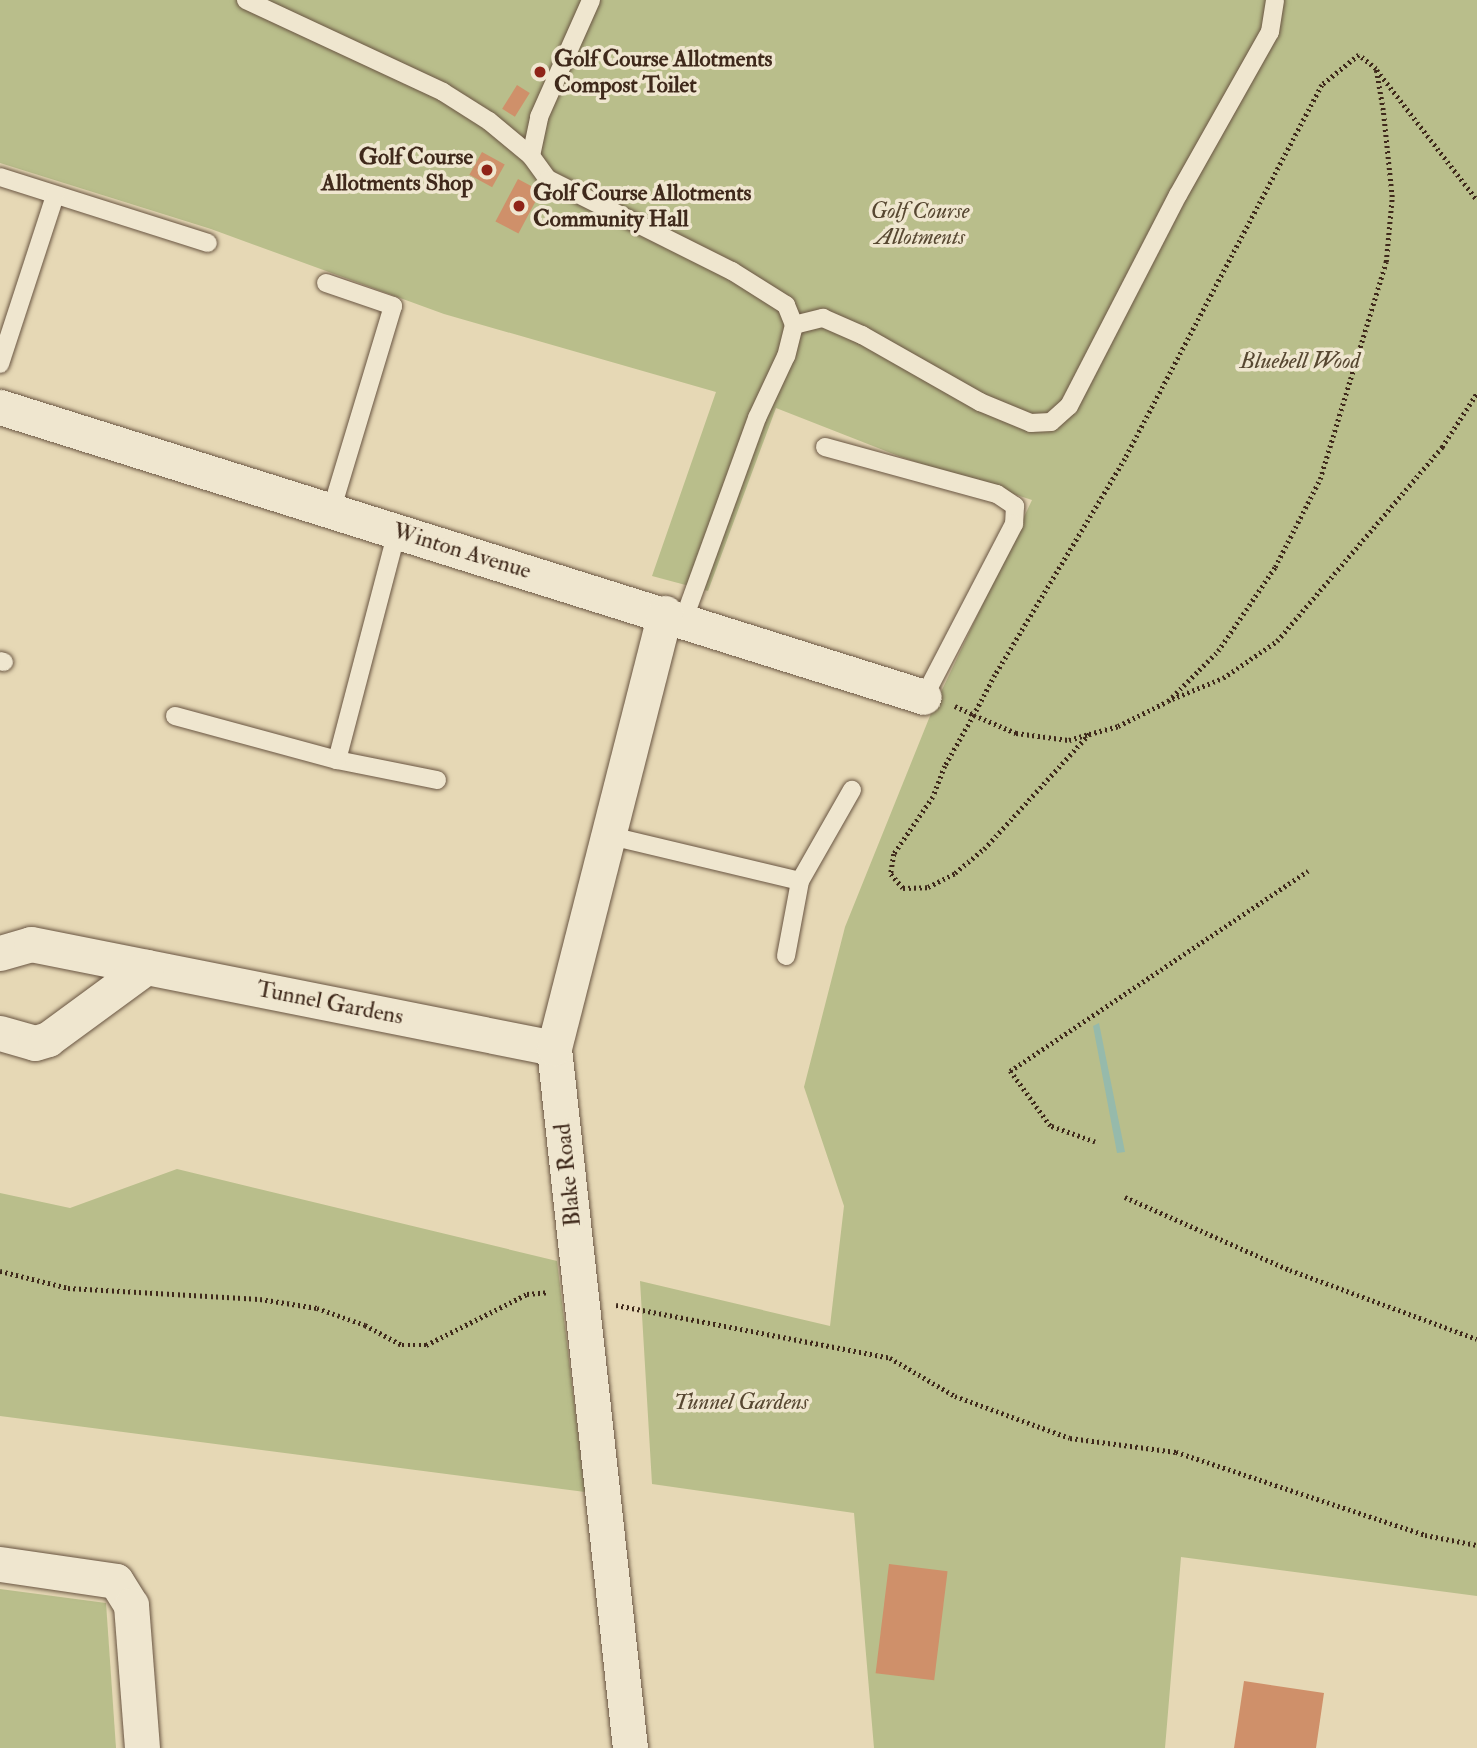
<!DOCTYPE html>
<style>
body{margin:0}
#map{position:relative;width:1477px;height:1748px;overflow:hidden;background:#e6d8b5;font-family:"IM FELL Double Pica",serif}
div>[style]{position:absolute}
[style*='--x']{left:calc(var(--x)*1px);top:calc(var(--y)*1px);width:calc(var(--w)*1px);rotate:calc(var(--a)*1deg)}
.green>*{inset:0;background:#b9be8b}
.water>*{inset:0;background:#96baab}
.building>*{inset:0;background:#cf906a;transform-origin:0 0}
.round{border-radius:50%}
.path>*{height:4.5px;margin-top:-2.25px;transform-origin:0;background:repeating-linear-gradient(90deg,#3f291b 0 2px,transparent 0 5.5px)}
.roads{filter:drop-shadow(0 0 2px #695542) drop-shadow(0 0 2px #695542)}
.lane>*{height:18px;margin:-9px;padding:0 9px;transform-origin:9px;border-radius:9px;background:#efe6cf}
.street>*{height:35px;margin:-17.5px;padding:0 17.5px;transform-origin:17.5px;border-radius:17.5px;background:#efe6cf}
.dots>*{width:19px;height:19px;translate:-50% -50%;box-sizing:border-box;border:4px solid #efe6cf;border-radius:50%}
span{translate:-50% -50%;white-space:nowrap;text-align:center;line-height:1.15;-webkit-text-stroke:7px #efe6cf;paint-order:stroke}
.poi-label{font-size:23px;color:#3f291b;font-weight:700}
.left{translate:0 -50%;text-align:left}
.right{translate:-100% -50%;text-align:right}
.park-label{font-size:23px;color:#574731;font-style:italic}
.street-label{font-size:23px;color:#3f291b}
</style>
<div id="map">
<div class="green">
<i style="clip-path:polygon(0 0,1477px 0,1477px 1596px,1181px 1557px,1165px 1748px,874px 1748px,854px 1513px,652px 1484px,640px 1281px,830px 1326px,844px 1206px,804px 1087px,845px 927px,932px 711px,1032px 500px,901px 457px,776px 408px,708px 591px,652px 576px,716px 392px,444px 314px,211px 229px,0 163px)"></i>
<i style="clip-path:polygon(177px 1169px,557px 1261px,585px 1492px,0 1416px,0 1193px,70px 1208px)"></i>
<i style="clip-path:polygon(0 1589px,106px 1603px,116px 1748px,0 1748px)"></i>
</div>
<div class="water">
<i style="clip-path:polygon(1099px 1023px,1125px 1152px,1117px 1153px,1093px 1026px)"></i>
</div>
<div class="building">
<i class="round" style="left:534.5px;top:66.5px;width:11px;height:11px"></i>
<i style="left:517px;top:85px;width:15px;height:28px;rotate:32deg"></i>
<i style="left:482px;top:152px;width:26px;height:26px;rotate:29deg"></i>
<i style="left:518px;top:179px;width:26px;height:48px;rotate:28deg"></i>
<i style="left:889px;top:1564px;width:59px;height:110px;rotate:7deg"></i>
<i style="clip-path:polygon(1244px 1681px,1324px 1693px,1316px 1748px,1234px 1748px)"></i>
</div>
<div class="path">
<i style="--x:1377;--y:70;--w:164;--a:52.4"></i>
<i style="--x:1172;--y:699;--w:55;--a:-22.4"></i>
<i style="--x:1223;--y:678;--w:65;--a:-34.4"></i>
<i style="--x:1277;--y:641;--w:255;--a:-49.6"></i>
<i style="--x:1442;--y:447;--w:64;--a:-57.1"></i>
<i style="--x:955;--y:706;--w:21;--a:25"></i>
<i style="--x:974;--y:715;--w:46;--a:23.2"></i>
<i style="--x:1016;--y:733;--w:53;--a:7.5"></i>
<i style="--x:1069;--y:740;--w:21;--a:-17"></i>
<i style="--x:1089;--y:734;--w:30;--a:-15"></i>
<i style="--x:1118;--y:726;--w:56;--a:-26.6"></i>
<i style="--x:1168;--y:701;--w:71;--a:-45"></i>
<i style="--x:1218;--y:651;--w:102;--a:-55.8"></i>
<i style="--x:1275;--y:567;--w:99;--a:-62.9"></i>
<i style="--x:1320;--y:479;--w:227;--a:-73.1"></i>
<i style="--x:1386;--y:262;--w:65;--a:-84.7"></i>
<i style="--x:1392;--y:197;--w:87;--a:-95.9"></i>
<i style="--x:1383;--y:110;--w:42;--a:-99.7"></i>
<i style="--x:1376;--y:69;--w:22;--a:-141"></i>
<i style="--x:1359;--y:55;--w:48;--a:141"></i>
<i style="--x:1322;--y:85;--w:423;--a:117.8"></i>
<i style="--x:1125;--y:459;--w:252;--a:121"></i>
<i style="--x:995;--y:675;--w:45;--a:117.7"></i>
<i style="--x:974;--y:715;--w:59;--a:119.6"></i>
<i style="--x:945;--y:766;--w:33;--a:111"></i>
<i style="--x:933;--y:797;--w:69;--a:124.4"></i>
<i style="--x:894;--y:854;--w:20;--a:99"></i>
<i style="--x:891;--y:874;--w:18;--a:49"></i>
<i style="--x:903;--y:888;--w:25;--a:-2"></i>
<i style="--x:928;--y:887;--w:30;--a:-27"></i>
<i style="--x:955;--y:873;--w:38;--a:-40"></i>
<i style="--x:984;--y:849;--w:156;--a:-47.6"></i>
<i style="--x:1095;--y:1142;--w:48;--a:-160.4"></i>
<i style="--x:1050;--y:1126;--w:68;--a:-126"></i>
<i style="--x:1010;--y:1071;--w:359;--a:-33.9"></i>
<i style="--x:1125;--y:1197;--w:180;--a:23.9"></i>
<i style="--x:1290;--y:1270;--w:199;--a:20.3"></i>
<i style="--x:0;--y:1271;--w:70;--a:14"></i>
<i style="--x:68;--y:1288;--w:192;--a:3.3"></i>
<i style="--x:260;--y:1299;--w:58;--a:9"></i>
<i style="--x:317;--y:1308;--w:51;--a:19.5"></i>
<i style="--x:365;--y:1325;--w:42;--a:28.4"></i>
<i style="--x:402;--y:1345;--w:24;--a:0"></i>
<i style="--x:426;--y:1345;--w:113;--a:-26.8"></i>
<i style="--x:527;--y:1294;--w:21;--a:-5"></i>
<i style="--x:616;--y:1305;--w:279;--a:10.9"></i>
<i style="--x:890;--y:1358;--w:75;--a:30.3"></i>
<i style="--x:955;--y:1396;--w:122;--a:20.1"></i>
<i style="--x:1070;--y:1438;--w:107;--a:7.5"></i>
<i style="--x:1176;--y:1452;--w:262;--a:18.4"></i>
<i style="--x:1425;--y:1535;--w:53;--a:10.9"></i>
</div>
<div class="roads">
<div class="lane">
<i style="--x:246;--y:0;--w:217;--a:25"></i>
<i style="--x:443;--y:92;--w:54;--a:32.2"></i>
<i style="--x:489;--y:121;--w:55;--a:39.8"></i>
<i style="--x:531;--y:156;--w:29;--a:54"></i>
<i style="--x:548;--y:179;--w:206;--a:26.6"></i>
<i style="--x:732;--y:271;--w:64;--a:32.2"></i>
<i style="--x:786;--y:305;--w:22;--a:68"></i>
<i style="--x:794;--y:325;--w:32;--a:104"></i>
<i style="--x:786;--y:356;--w:68;--a:115.1"></i>
<i style="--x:757;--y:418;--w:214;--a:110"></i>
<i style="--x:531;--y:156;--w:40;--a:-78"></i>
<i style="--x:539;--y:117;--w:128;--a:-66"></i>
<i style="--x:0;--y:177;--w:218;--a:17.6"></i>
<i style="--x:326;--y:283;--w:71;--a:18.9"></i>
<i style="--x:393;--y:306;--w:214;--a:106.8"></i>
<i style="--x:794;--y:325;--w:30;--a:-14"></i>
<i style="--x:823;--y:318;--w:43;--a:23.6"></i>
<i style="--x:862;--y:335;--w:136;--a:29.6"></i>
<i style="--x:980;--y:402;--w:55;--a:22.4"></i>
<i style="--x:1031;--y:423;--w:20;--a:-3"></i>
<i style="--x:1051;--y:422;--w:24;--a:-42"></i>
<i style="--x:1069;--y:406;--w:237;--a:-62.7"></i>
<i style="--x:1178;--y:195;--w:187;--a:-60.6"></i>
<i style="--x:1270;--y:32;--w:32;--a:-81"></i>
<i style="--x:0;--y:364;--w:177;--a:-71.9"></i>
<i style="--x:825;--y:447;--w:178;--a:15.3"></i>
<i style="--x:997;--y:494;--w:22;--a:34"></i>
<i style="--x:1015;--y:506;--w:18;--a:93"></i>
<i style="--x:1014;--y:524;--w:195;--a:117.5"></i>
<i style="--x:0;--y:661;--w:4;--a:14"></i>
<i style="--x:175;--y:716;--w:168;--a:15.2"></i>
<i style="--x:337;--y:760;--w:102;--a:11.3"></i>
<i style="--x:337;--y:760;--w:237;--a:-75.3"></i>
<i style="--x:607;--y:835;--w:198;--a:13.4"></i>
<i style="--x:786;--y:956;--w:76;--a:-79.4"></i>
<i style="--x:800;--y:881;--w:105;--a:-60.3"></i>
</div>
<div class="street">
<i style="--x:0;--y:407;--w:968;--a:17.42"></i>
<i style="--x:0;--y:953;--w:32;--a:-16"></i>
<i style="--x:31;--y:944;--w:533;--a:11.25"></i>
<i style="--x:0;--y:1033;--w:36;--a:16"></i>
<i style="--x:35;--y:1043;--w:14;--a:-17"></i>
<i style="--x:48;--y:1039;--w:122;--a:-36.3"></i>
<i style="--x:0;--y:1564;--w:117;--a:8.3"></i>
<i style="--x:116;--y:1581;--w:28;--a:58"></i>
<i style="--x:131;--y:1605;--w:143;--a:85.6"></i>
<i style="--x:630;--y:1748;--w:704;--a:-96.2"></i>
<i style="--x:554;--y:1048;--w:449;--a:-75.7"></i>
</div>
</div>
<div class="dots">
<i style="left:540px;top:72px;background:#8f2418"></i>
<i style="left:487px;top:170px;background:#8f2418"></i>
<i style="left:519px;top:206px;background:#8f2418"></i>
</div>
<div class="poi-label">
<span class="left" style="left:554px;top:72px">Golf Course Allotments<br>Compost Toilet</span>
<span class="right" style="left:473px;top:170px">Golf Course<br>Allotments Shop</span>
<span class="left" style="left:533px;top:206px">Golf Course Allotments<br>Community Hall</span>
</div>
<div class="park-label">
<span style="left:920px;top:224px">Golf Course<br>Allotments</span>
<span style="left:1300px;top:361px">Bluebell Wood</span>
<span style="left:741px;top:1402px">Tunnel Gardens</span>
</div>
<div class="street-label">
<span style="left:462px;top:551px;rotate:17deg">Winton Avenue</span>
<span style="left:330px;top:1003px;rotate:11deg">Tunnel Gardens</span>
<span style="left:568px;top:1175px;rotate:-96deg">Blake Road</span>
</div>
</div>
